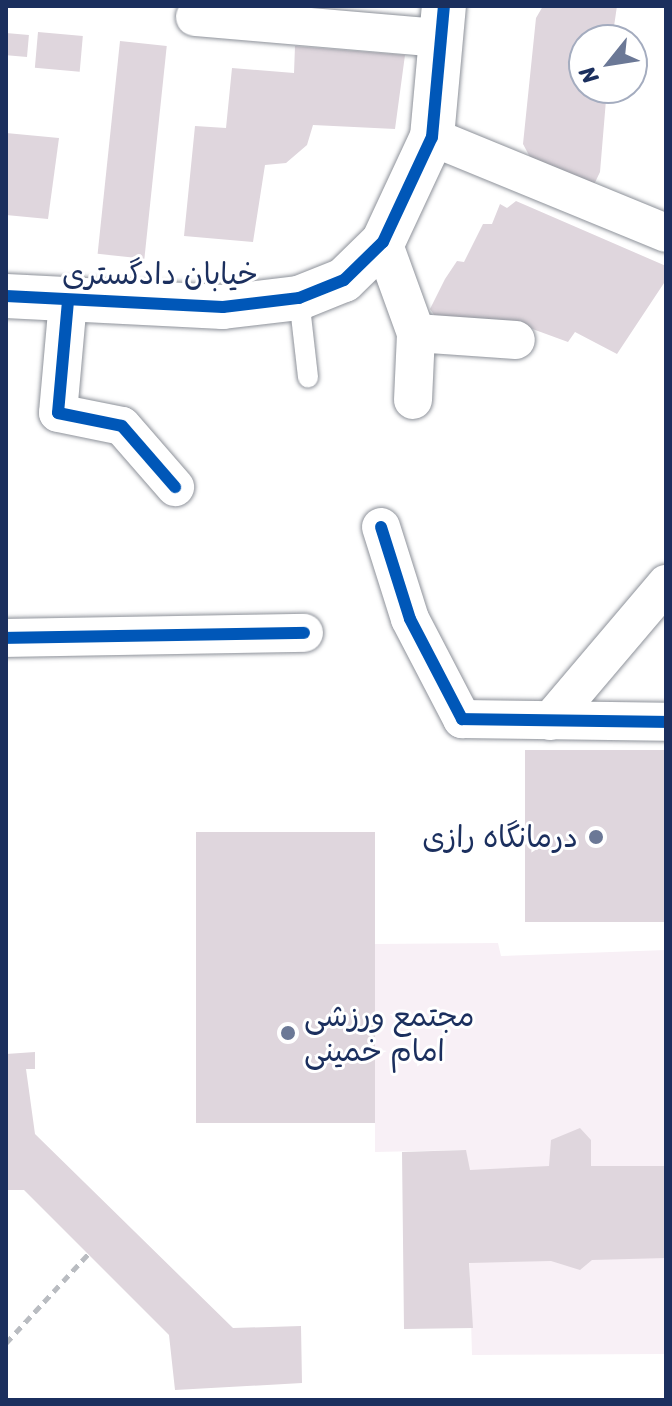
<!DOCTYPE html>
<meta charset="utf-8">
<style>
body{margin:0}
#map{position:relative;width:672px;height:1406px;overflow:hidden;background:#fff;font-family:Sriracha,"Playpen Sans Arabic",sans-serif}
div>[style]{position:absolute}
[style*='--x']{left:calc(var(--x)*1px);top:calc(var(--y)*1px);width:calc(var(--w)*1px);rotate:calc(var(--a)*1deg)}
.built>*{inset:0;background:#f8f0f6}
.building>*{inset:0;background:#dfd6dd;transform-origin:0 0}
.path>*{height:5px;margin-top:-2.5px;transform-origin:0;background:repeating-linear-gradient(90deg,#b9bcc1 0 8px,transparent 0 14px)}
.roads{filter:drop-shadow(0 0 2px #8e929a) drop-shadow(0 0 2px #8e929a)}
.lane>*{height:20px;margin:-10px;padding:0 10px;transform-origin:10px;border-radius:10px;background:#fff}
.street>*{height:38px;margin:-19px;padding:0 19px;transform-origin:19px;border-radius:19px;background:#fff}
.secondary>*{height:44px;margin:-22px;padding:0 22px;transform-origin:22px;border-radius:22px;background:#fff}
.cycleway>*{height:12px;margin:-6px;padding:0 6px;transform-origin:6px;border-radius:6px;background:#0057b8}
.dots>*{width:22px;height:22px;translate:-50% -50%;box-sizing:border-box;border:4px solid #fff;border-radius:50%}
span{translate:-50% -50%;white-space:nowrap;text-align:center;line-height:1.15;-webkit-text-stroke:6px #fff;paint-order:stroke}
.street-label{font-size:30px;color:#1b2f5e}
.poi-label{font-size:30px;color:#1b2f5e}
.right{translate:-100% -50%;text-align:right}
.left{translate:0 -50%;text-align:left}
.frame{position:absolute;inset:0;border:8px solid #1b2f5e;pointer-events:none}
.north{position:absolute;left:568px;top:24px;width:80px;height:80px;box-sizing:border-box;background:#fff;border:2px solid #a4acbf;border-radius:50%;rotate:240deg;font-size:22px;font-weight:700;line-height:32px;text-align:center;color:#1b2f5e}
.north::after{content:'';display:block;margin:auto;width:28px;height:36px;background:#6b7896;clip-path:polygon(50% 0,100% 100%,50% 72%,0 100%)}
</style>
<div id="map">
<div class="built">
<i style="clip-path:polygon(498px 943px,501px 956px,666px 950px,666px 1354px,472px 1355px,466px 1150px,375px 1152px,375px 944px)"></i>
</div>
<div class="building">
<i style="clip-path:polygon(543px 6px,617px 6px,612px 40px,584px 40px,584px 88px,607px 88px,600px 172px,589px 195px,531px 159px,523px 144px,536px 18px)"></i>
<i style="left:38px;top:32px;width:45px;height:36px;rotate:5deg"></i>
<i style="left:6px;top:33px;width:23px;height:22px;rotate:5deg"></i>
<i style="left:120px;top:41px;width:47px;height:214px;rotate:6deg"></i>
<i style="clip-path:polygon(295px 46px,405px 55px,395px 129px,313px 125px,307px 145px,286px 163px,265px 165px,253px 242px,184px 236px,195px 126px,226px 128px,232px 68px,294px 73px)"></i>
<i style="clip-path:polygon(6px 133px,59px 138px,48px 219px,6px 215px)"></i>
<i style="clip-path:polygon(516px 201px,666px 266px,666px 280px,617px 354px,575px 332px,568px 342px,527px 327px,437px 319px,430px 309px,445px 279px,457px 261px,464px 262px,483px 224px,492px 224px,500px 204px,507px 208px)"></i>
<i style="left:666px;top:750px;width:172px;height:141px;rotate:90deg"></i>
<i style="left:375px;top:832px;width:291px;height:179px;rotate:90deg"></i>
<i style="clip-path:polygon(35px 1052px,35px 1069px,26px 1069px,35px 1134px,233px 1328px,301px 1326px,302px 1383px,175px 1390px,169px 1335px,24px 1190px,6px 1190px,6px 1054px)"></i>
<i style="clip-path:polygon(580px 1128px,591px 1140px,591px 1166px,666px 1166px,666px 1258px,592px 1260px,580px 1270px,551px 1261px,469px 1263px,473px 1328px,404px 1329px,402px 1152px,466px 1150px,470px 1170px,549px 1166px,551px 1140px)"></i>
</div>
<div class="path">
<i style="--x:6;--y:1343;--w:121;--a:-47.3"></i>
</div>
<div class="roads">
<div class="lane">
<i style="--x:299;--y:298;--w:80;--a:83.5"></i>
</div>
<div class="street">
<i style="--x:195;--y:17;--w:248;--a:4.9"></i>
<i style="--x:432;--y:137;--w:253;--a:22.3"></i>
<i style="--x:383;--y:242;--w:97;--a:70.1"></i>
<i style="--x:416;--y:333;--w:100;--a:4"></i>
<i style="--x:68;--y:301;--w:112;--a:95.1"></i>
<i style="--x:58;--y:413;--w:65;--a:11.5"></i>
<i style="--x:122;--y:426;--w:81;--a:49"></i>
<i style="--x:413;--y:400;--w:67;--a:-87.4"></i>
<i style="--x:381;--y:527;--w:96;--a:72.5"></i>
<i style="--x:410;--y:619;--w:113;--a:62.5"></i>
<i style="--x:462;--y:719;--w:204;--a:0.8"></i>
<i style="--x:6;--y:638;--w:298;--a:-1"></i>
<i style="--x:550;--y:721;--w:180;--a:-49.7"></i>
</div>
<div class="secondary">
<i style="--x:6;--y:296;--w:217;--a:2.9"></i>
<i style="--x:223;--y:307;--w:77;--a:-6.8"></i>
<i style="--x:299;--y:298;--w:48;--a:-21.8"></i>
<i style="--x:344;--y:280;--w:54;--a:-44.3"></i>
<i style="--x:383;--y:242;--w:116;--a:-65"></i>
<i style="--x:432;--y:137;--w:132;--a:-84.8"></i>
</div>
</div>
<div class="cycleway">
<i style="--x:6;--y:296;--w:217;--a:2.9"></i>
<i style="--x:223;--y:307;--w:77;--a:-6.8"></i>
<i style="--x:299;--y:298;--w:48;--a:-21.8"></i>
<i style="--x:344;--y:280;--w:54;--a:-44.3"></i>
<i style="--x:383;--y:242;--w:116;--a:-65"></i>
<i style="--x:432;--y:137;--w:132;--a:-84.8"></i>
<i style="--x:68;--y:301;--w:112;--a:95.1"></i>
<i style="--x:58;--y:413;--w:65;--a:11.5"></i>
<i style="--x:122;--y:426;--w:81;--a:49"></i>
<i style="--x:381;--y:527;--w:96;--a:72.5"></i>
<i style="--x:410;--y:619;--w:113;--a:62.5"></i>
<i style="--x:462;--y:719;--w:204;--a:0.8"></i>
<i style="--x:6;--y:638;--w:298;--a:-1"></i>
</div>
<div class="dots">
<i style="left:596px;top:837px;background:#6b7896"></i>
<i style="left:288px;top:1033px;background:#6b7896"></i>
</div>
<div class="street-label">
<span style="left:160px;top:274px">خیابان دادگستری</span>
</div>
<div class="poi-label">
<span class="right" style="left:578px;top:837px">درمانگاه رازی</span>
<span class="left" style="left:304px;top:1033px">مجتمع ورزشی<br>امام خمینی</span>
</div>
<div class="frame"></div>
<div class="north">N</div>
</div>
